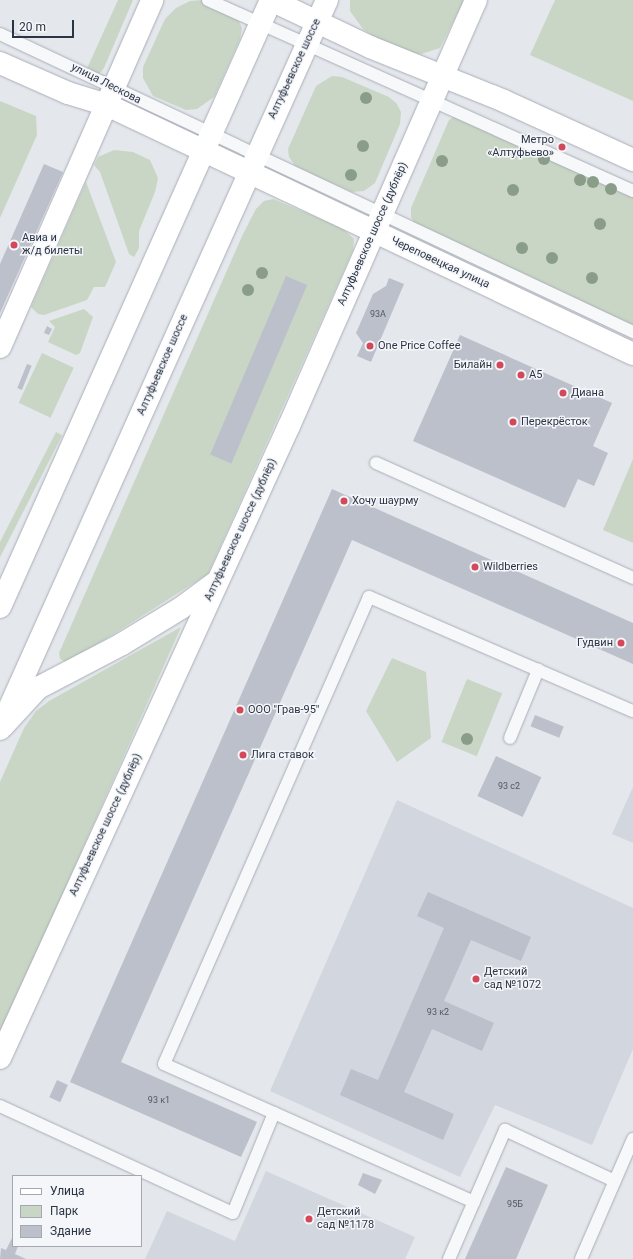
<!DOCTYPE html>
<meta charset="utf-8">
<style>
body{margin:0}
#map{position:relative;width:633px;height:1259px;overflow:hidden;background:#e4e7ec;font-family:Roboto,sans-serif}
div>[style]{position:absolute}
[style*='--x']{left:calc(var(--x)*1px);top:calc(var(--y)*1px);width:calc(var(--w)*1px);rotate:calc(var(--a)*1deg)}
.built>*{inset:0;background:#d2d6de}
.green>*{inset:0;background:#c9d6c5;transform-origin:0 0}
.building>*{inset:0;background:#bbc0ca;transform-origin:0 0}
.roads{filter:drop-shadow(0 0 1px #a9aeb7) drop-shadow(0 0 1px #a9aeb7)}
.lane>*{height:12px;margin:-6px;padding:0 6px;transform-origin:6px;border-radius:6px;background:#f7f8fa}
.secondary>*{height:22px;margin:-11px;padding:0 11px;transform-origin:11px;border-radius:11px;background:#fff}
.primary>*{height:22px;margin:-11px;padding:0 11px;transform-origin:11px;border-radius:11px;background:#fff}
.trees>*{width:12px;height:12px;margin:-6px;border-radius:50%;background:#899d89}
.dots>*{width:11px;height:11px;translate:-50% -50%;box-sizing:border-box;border:2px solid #f4f6f9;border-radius:50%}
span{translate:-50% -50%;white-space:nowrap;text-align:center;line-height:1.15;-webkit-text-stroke:3px #f4f6f9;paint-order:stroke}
.number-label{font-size:9px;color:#4f5766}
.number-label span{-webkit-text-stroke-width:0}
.street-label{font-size:11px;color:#2b3445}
.poi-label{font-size:11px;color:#2b3445}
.right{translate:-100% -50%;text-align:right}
.left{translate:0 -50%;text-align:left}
.legend{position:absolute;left:12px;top:1175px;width:130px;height:72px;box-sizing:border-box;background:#f4f6f9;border:1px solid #a4a8b1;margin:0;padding:5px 7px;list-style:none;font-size:12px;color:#2b3445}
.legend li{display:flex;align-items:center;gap:8px;height:20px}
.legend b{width:20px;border:1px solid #a4a8b1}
.scale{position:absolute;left:12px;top:20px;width:62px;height:18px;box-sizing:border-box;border:2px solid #2b3445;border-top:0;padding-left:5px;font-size:12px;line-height:14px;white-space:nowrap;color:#2b3445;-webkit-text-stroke:3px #f4f6f9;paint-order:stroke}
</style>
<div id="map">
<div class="built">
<i style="clip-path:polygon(633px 787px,633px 843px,612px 834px)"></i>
<i style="clip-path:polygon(397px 800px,633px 908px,633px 1049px,592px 1145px,495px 1105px,460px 1177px,270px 1091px)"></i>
<i style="clip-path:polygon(266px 1171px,415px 1237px,405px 1259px,145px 1259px,167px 1211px,235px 1241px)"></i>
</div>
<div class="green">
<i style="clip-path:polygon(118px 0,133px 0,104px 68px,100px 73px,85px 73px)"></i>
<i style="clip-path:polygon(204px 0,237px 17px,242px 28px,240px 39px,214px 97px,197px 109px,186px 110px,153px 96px,143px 78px,143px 67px,165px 19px,176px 8px,190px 1px)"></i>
<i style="clip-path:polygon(350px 0,464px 0,440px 48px,421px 54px,410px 53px,376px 38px,363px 29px,350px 11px)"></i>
<i style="clip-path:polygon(555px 0,633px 0,633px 101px,530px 55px)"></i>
<i style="clip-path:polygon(332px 76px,342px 77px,389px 97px,397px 104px,401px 112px,400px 124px,375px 183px,364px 191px,352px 192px,296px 167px,289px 157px,288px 149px,316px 86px)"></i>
<i style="clip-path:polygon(0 101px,36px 116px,37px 135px,0 218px)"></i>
<i style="clip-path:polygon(456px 115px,633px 186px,633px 325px,416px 226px,411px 217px,411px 208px,449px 120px)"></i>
<i style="clip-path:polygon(114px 150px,133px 152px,150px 160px,158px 178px,155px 192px,139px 231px,139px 248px,134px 257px,129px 254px,100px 172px,94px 165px,98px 157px)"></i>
<i style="clip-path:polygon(86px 182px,116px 262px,105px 287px,94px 287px,87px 300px,44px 315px,38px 314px,31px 307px)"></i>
<i style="clip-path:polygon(273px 199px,342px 228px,354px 239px,353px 250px,208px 574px,68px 663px,60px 659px,59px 653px,243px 234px,256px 209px,264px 201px)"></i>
<i style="clip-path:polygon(84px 309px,93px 317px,80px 353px,76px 355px,48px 342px,55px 327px,49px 321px)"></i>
<i style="left:42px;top:353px;width:35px;height:55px;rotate:25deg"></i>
<i style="left:56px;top:432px;width:7px;height:138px;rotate:27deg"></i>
<i style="clip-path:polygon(633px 459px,633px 543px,603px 530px)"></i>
<i style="clip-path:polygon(181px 627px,0 1035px,0 782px,24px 728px,36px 711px,49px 701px)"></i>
<i style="clip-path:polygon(392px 658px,426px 672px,431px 738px,397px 762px,366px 711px)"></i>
<i style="left:467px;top:679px;width:38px;height:68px;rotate:22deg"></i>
</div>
<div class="building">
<i style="clip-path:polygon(44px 164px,63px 172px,0 313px,0 264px)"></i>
<i style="left:286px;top:276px;width:23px;height:194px;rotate:23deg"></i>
<i style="clip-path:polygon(389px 278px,404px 284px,371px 362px,357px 356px,363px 343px,356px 333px,373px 294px,386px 286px)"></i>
<i style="clip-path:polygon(47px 326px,52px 329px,49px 335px,44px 333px)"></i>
<i style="clip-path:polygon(460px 335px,612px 403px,593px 446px,608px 453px,594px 486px,578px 479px,565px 508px,413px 441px)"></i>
<i style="left:27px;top:364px;width:5px;height:26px;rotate:22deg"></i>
<i style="clip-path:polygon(332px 489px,633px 623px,633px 664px,352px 540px,121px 1062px,257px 1122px,241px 1157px,70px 1082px)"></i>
<i style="left:535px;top:715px;width:31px;height:12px;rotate:22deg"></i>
<i style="left:496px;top:756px;width:50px;height:44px;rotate:25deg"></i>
<i style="clip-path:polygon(428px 892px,531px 937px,521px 961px,471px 940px,444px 1001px,494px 1023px,482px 1051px,432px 1029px,404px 1092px,454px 1114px,443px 1140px,340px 1095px,351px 1069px,378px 1080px,444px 928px,417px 916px)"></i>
<i style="left:57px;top:1080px;width:12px;height:19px;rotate:24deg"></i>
<i style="clip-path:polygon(506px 1167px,548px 1185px,516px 1259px,465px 1259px)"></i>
<i style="clip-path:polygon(363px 1173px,382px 1180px,375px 1194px,358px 1185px)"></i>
<i style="clip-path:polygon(12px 1238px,13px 1246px,18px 1246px,15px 1254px,26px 1259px,0 1259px,1px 1248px,6px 1250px)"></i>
</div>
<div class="roads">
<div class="lane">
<i style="--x:208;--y:0;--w:466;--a:24.2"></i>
<i style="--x:0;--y:34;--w:700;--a:25.21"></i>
<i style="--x:376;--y:463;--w:282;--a:24.1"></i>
<i style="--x:510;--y:738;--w:74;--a:-67.6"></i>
<i style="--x:0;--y:1106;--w:256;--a:24.7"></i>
<i style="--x:233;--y:1213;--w:108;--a:-67.7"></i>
<i style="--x:274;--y:1113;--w:219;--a:24"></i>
<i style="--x:274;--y:1113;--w:120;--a:-156"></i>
<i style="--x:164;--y:1064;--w:510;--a:-66.3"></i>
<i style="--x:369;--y:597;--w:288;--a:23.4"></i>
<i style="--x:449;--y:1259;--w:141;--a:-66.5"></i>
<i style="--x:505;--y:1130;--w:121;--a:24.9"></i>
<i style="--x:581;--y:1259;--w:131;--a:-66.6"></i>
</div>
<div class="secondary">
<i style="--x:271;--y:0;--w:110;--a:25.4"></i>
<i style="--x:370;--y:47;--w:144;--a:21.9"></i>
<i style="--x:504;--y:101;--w:142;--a:24.6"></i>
<i style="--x:0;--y:63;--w:74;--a:23.8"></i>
<i style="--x:68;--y:93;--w:41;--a:17.1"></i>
<i style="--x:107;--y:105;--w:582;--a:25.33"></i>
<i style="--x:0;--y:347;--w:379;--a:-66.3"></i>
<i style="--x:3;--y:726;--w:52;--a:-47.4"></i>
<i style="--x:38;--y:688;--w:95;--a:-27.6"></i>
<i style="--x:122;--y:644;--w:69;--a:-31.4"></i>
<i style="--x:181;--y:608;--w:42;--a:-36.3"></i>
<i style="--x:0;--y:1058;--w:695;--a:-65.43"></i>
<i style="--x:289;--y:426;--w:465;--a:-66.3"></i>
</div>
<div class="primary">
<i style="--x:0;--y:607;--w:665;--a:-65.94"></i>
<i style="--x:0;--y:729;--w:799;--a:-65.84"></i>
</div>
</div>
<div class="trees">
<i style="left:366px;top:98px"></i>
<i style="left:363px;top:146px"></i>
<i style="left:544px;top:159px"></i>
<i style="left:442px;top:161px"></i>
<i style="left:351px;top:175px"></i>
<i style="left:580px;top:180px"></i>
<i style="left:593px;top:182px"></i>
<i style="left:611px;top:189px"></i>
<i style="left:513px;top:190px"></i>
<i style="left:600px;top:224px"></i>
<i style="left:522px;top:248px"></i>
<i style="left:552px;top:258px"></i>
<i style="left:262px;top:273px"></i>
<i style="left:592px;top:278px"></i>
<i style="left:248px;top:290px"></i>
<i style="left:467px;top:739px"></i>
</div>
<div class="dots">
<i style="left:562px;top:147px;background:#d1495b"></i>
<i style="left:14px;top:245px;background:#d1495b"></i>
<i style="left:370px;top:346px;background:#d1495b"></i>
<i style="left:500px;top:365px;background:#d1495b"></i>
<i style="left:521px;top:375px;background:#d1495b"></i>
<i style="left:563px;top:393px;background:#d1495b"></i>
<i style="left:513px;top:422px;background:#d1495b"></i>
<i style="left:344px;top:501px;background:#d1495b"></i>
<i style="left:475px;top:567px;background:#d1495b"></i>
<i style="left:621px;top:643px;background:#d1495b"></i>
<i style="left:240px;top:710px;background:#d1495b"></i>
<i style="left:243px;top:755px;background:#d1495b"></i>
<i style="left:476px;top:979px;background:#d1495b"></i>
<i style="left:309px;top:1219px;background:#d1495b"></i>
</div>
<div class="number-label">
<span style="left:378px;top:314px">93А</span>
<span style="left:509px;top:786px">93 с2</span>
<span style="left:438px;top:1012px">93 к2</span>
<span style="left:159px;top:1100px">93 к1</span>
<span style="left:515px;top:1204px">95Б</span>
</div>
<div class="street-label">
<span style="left:295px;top:69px;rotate:-65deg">Алтуфьевское шоссе</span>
<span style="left:106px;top:84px;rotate:27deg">улица Лескова</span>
<span style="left:373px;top:234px;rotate:-66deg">Алтуфьевское шоссе (дублёр)</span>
<span style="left:440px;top:263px;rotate:25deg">Череповецкая улица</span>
<span style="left:163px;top:365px;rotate:-66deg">Алтуфьевское шоссе</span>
<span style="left:241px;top:530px;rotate:-65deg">Алтуфьевское шоссе (дублёр)</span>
<span style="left:106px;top:825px;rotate:-65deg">Алтуфьевское шоссе (дублёр)</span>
</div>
<div class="poi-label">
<span class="right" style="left:554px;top:147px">Метро<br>«Алтуфьево»</span>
<span class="left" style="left:22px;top:245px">Авиа и<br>ж/д билеты</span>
<span class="left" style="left:378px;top:346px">One Price Coffee</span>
<span class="right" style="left:492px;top:365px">Билайн</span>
<span class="left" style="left:529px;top:375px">А5</span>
<span class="left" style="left:571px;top:393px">Диана</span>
<span class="left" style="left:521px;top:422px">Перекрёсток</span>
<span class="left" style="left:352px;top:501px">Хочу шаурму</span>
<span class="left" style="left:483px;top:567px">Wildberries</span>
<span class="right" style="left:613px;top:643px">Гудвин</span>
<span class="left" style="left:248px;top:710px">ООО "Грав-95"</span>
<span class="left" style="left:251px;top:755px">Лига ставок</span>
<span class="left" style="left:484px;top:979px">Детский<br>сад №1072</span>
<span class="left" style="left:317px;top:1219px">Детский<br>сад №1178</span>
</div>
<ul class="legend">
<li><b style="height:5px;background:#fff"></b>Улица</li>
<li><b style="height:11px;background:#c9d6c5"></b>Парк</li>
<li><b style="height:11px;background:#bbc0ca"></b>Здание</li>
</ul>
<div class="scale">20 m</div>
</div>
